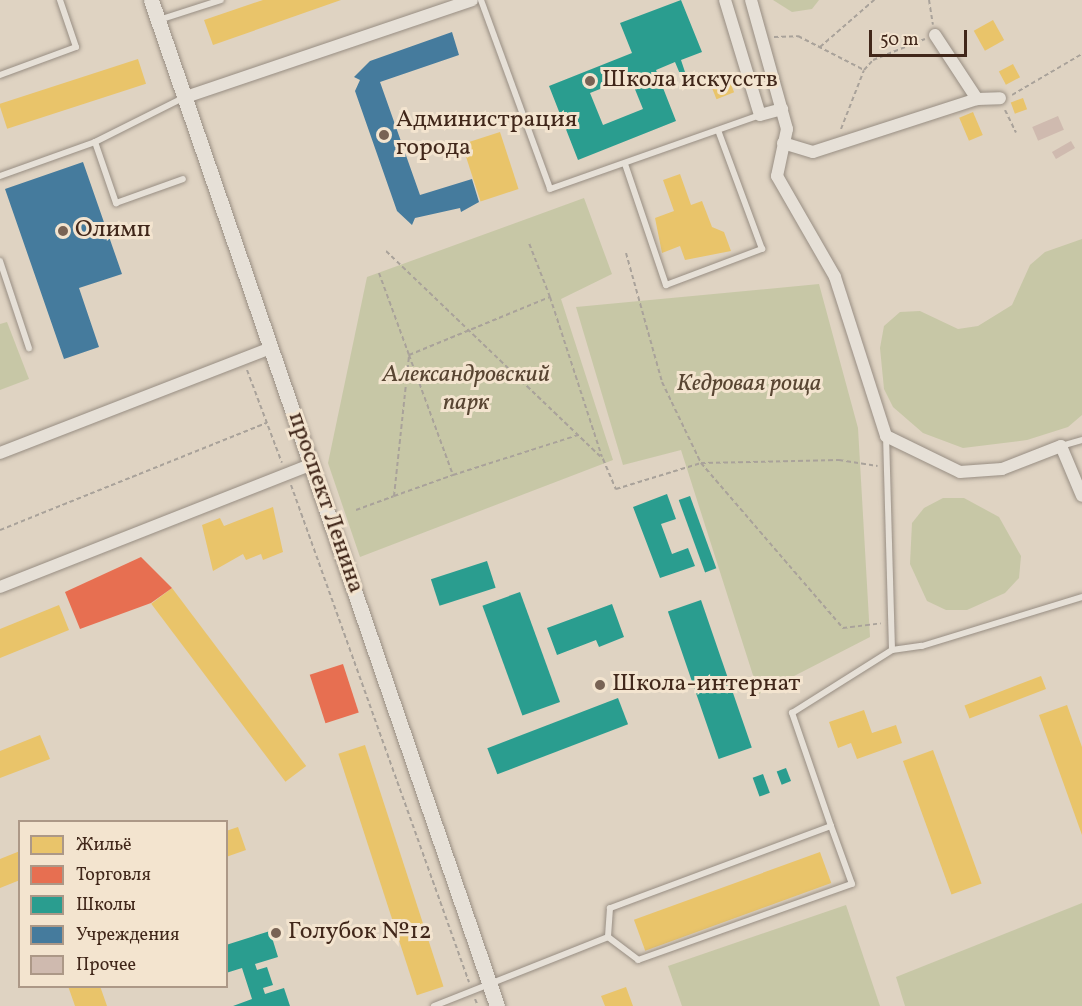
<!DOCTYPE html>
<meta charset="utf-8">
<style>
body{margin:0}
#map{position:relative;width:1082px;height:1006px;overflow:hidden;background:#dfd3c2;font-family:Vollkorn,serif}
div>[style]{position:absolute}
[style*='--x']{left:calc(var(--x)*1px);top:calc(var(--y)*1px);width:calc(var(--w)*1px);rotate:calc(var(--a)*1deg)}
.green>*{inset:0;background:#c7c7a6}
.homes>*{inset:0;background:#e9c46a;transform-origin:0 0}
.shops>*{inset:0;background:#e76f51;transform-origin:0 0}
.schools>*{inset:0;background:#2a9d8f;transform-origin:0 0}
.public>*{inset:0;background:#457b9d}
.building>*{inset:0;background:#cfbaaf;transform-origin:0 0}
.path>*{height:2px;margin-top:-1px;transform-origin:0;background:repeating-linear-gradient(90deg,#a9a29a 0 4.5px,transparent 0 7.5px)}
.roads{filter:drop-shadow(0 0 2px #988e83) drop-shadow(0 0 2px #988e83)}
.service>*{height:6px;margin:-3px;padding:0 3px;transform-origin:3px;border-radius:3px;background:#e6e0d7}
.minor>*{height:12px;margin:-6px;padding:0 6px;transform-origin:6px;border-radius:6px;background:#e6e0d7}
.tertiary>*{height:15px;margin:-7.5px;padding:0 7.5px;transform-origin:7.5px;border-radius:7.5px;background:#e6e0d7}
.dots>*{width:16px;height:16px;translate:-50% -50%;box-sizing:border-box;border:3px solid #f3e4cf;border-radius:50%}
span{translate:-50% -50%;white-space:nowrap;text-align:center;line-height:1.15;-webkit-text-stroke:6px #f3e4cf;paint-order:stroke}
.poi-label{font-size:24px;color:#41271a}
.left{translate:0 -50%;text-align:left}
.park-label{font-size:24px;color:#584532;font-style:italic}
.street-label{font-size:24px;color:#41271a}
.legend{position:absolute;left:18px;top:820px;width:210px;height:168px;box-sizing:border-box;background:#f3e4cf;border:2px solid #ac9887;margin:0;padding:8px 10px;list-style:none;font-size:18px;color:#41271a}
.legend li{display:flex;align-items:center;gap:12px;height:30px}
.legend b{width:30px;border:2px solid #ac9887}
.scale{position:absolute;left:869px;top:30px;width:98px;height:27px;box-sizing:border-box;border:3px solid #41271a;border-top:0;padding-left:8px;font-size:18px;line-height:21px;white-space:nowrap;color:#41271a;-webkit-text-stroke:4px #f3e4cf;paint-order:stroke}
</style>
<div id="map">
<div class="green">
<i style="clip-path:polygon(773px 0,819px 0,812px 9px,792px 12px)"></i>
<i style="clip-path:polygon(584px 198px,612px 274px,561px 299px,613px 460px,360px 557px,328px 463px,367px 277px)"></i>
<i style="clip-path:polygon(1082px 239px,1082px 415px,1068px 427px,1027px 440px,963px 448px,923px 433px,893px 407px,884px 389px,880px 348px,884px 326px,900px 312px,920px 311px,958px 329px,978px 326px,1012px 305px,1030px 265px,1045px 252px)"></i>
<i style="clip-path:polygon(819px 284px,858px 428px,870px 637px,759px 694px,681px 450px,623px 465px,576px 307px)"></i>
<i style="clip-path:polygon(7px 322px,29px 379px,0 390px,0 324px)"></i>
<i style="clip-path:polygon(943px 498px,964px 498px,999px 517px,1021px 556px,1019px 578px,1005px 593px,967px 610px,946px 610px,927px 601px,910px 564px,912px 523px,924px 508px)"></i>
<i style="clip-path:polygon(1082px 903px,1082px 1006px,905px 1006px,896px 977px)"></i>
<i style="clip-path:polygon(846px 905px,880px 1006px,682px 1006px,668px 966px)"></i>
</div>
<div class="homes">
<i style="clip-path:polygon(263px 0,341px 0,213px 45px,204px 20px)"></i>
<i style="left:993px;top:20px;width:23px;height:22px;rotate:61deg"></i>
<i style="left:138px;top:59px;width:26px;height:146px;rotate:72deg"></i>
<i style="left:1013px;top:64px;width:15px;height:16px;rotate:62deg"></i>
<i style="left:730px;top:82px;width:11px;height:19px;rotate:68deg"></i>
<i style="left:1023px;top:98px;width:12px;height:13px;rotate:70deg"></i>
<i style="left:973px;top:112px;width:25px;height:15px;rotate:67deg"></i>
<i style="left:500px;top:132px;width:60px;height:40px;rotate:72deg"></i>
<i style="clip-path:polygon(680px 174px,691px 205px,702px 201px,712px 227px,724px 232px,731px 251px,685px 260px,680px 246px,662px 253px,655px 218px,674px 211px,663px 180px)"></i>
<i style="clip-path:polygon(273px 507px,283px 552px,263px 560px,261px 554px,246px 560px,243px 554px,213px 571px,202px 525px,220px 518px,224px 526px)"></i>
<i style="left:172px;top:588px;width:223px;height:26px;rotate:53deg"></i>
<i style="clip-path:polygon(59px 605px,69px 630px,0 658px,0 629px)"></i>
<i style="left:1041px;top:676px;width:14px;height:82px;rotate:69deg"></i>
<i style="clip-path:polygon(1067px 705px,1082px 747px,1082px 835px,1039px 715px)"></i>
<i style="clip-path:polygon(864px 710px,872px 733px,896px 725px,902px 743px,857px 759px,851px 743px,838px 748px,829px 722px)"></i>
<i style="clip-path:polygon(40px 735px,50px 759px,0 778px,0 751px)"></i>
<i style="left:365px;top:745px;width:254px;height:28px;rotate:72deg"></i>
<i style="left:933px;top:750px;width:142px;height:32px;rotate:70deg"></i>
<i style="clip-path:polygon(238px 827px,246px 850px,226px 857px,226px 831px)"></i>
<i style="clip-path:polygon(20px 851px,20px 880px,0 888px,0 859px)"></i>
<i style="left:820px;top:852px;width:33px;height:198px;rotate:70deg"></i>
<i style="clip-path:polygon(68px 986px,100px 986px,107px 1006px,75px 1006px)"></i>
<i style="clip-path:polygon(626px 987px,633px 1006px,605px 1006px,601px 996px)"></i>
</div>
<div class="shops">
<i style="clip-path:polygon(141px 557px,172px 588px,151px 603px,80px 629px,65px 592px)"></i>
<i style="left:343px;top:664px;width:51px;height:35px;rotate:72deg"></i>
</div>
<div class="schools">
<i style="clip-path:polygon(evenodd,681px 0,702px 52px,681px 60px,685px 72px,680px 74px,675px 62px,656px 70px,676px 121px,578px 160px,549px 86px,632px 53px,620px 23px,681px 0,630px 77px,643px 109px,603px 125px,590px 93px,630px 77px)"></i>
<i style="clip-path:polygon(667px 494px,676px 519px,661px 524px,672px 554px,688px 548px,695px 566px,660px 578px,633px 507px)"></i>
<i style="left:690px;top:496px;width:77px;height:12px;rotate:70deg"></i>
<i style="left:487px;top:561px;width:28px;height:59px;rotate:72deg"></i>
<i style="left:520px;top:592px;width:117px;height:40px;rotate:70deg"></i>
<i style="left:701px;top:600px;width:156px;height:35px;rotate:71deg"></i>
<i style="clip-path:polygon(612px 604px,624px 637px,599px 647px,596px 640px,557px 655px,547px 628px)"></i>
<i style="left:618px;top:698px;width:28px;height:140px;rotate:69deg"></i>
<i style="left:786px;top:768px;width:14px;height:10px;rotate:69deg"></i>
<i style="left:763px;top:774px;width:20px;height:11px;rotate:70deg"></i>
<i style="clip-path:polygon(270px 931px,278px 957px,255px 964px,257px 970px,267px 967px,273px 985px,263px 988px,265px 994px,284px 988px,290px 1006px,233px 1006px,252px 999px,242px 968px,226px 973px,226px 945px)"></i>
</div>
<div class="public">
<i style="clip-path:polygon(452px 32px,459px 55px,380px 82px,420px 195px,472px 179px,479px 202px,461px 212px,460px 208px,415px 218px,412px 225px,397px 211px,355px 91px,360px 80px,354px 77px,370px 61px)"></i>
<i style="clip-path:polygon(83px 162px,122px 274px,79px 288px,99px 347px,64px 359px,5px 189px)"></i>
</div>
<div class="building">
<i style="left:1058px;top:116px;width:15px;height:28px;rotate:67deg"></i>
<i style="left:1071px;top:141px;width:8px;height:22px;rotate:60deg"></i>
</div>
<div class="path">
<i style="--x:929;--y:0;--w:25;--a:81"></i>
<i style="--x:774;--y:37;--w:24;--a:-2"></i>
<i style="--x:798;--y:36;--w:74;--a:27.3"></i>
<i style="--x:864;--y:70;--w:13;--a:-48"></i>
<i style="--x:873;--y:60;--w:56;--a:-22"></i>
<i style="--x:820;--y:47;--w:72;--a:-41"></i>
<i style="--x:1012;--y:95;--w:81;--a:-30.4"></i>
<i style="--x:1005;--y:110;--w:25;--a:64"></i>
<i style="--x:841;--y:129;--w:63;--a:-68.7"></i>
<i style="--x:386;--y:251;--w:301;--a:43.8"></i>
<i style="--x:603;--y:459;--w:33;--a:67"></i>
<i style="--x:616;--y:489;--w:89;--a:-17"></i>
<i style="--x:701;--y:463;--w:138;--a:-1.2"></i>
<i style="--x:839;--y:460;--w:39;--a:9"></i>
<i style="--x:626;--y:253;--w:134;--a:74.4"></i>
<i style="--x:662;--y:382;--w:90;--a:64.3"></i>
<i style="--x:701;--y:463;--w:218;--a:49.3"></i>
<i style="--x:843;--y:628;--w:38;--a:-7"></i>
<i style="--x:379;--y:273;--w:87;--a:69.9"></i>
<i style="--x:409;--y:355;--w:152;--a:-22.4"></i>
<i style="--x:550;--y:297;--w:58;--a:-111.3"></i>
<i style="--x:550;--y:297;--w:168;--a:72"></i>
<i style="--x:247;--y:370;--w:99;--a:69.4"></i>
<i style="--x:291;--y:485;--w:528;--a:70.3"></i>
<i style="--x:394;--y:496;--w:63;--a:-19.6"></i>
<i style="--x:356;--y:510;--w:40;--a:-20.2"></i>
<i style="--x:394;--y:496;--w:142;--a:-83.9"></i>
<i style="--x:409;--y:355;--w:128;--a:69.9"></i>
<i style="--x:453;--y:475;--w:131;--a:-17.7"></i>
<i style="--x:0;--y:530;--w:287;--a:-21.9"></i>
<i style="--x:475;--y:999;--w:8;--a:67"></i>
</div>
<div class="roads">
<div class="service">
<i style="--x:481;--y:0;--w:201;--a:69.9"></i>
<i style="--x:550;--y:189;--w:223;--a:-19.4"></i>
<i style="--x:159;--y:20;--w:65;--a:-17.9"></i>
<i style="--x:0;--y:75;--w:81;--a:-20.2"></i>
<i style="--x:76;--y:47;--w:50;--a:-108.8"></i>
<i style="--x:95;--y:142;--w:65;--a:71"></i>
<i style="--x:116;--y:203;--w:71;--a:-19.7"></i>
<i style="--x:625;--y:164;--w:128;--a:71.3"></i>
<i style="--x:666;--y:285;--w:103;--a:-20.6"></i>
<i style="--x:762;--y:249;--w:124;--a:-110.3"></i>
<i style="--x:0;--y:176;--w:101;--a:-19.7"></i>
<i style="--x:95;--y:142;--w:98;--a:-26.6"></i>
<i style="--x:0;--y:261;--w:92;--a:71.6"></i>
<i style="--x:1061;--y:446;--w:22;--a:-16"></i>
<i style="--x:892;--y:650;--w:30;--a:-8"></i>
<i style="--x:922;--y:646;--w:167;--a:-17"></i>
<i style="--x:831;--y:826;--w:120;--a:-109"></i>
<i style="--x:792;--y:713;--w:118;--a:-32.2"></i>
<i style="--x:892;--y:650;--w:214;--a:-91.6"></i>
<i style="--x:434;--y:1006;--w:187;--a:-21.6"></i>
<i style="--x:608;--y:937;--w:38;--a:37"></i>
<i style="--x:638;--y:960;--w:227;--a:-19.6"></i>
<i style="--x:852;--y:884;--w:62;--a:-109.9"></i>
<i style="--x:831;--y:826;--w:236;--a:159.6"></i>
<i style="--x:610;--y:908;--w:29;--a:94"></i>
</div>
<div class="minor">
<i style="--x:725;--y:0;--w:120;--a:73.1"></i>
<i style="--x:760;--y:115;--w:23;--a:-15"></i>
<i style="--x:751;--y:0;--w:134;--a:74.4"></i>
<i style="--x:787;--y:129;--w:48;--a:102"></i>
<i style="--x:777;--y:176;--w:116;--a:60.1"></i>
<i style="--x:835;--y:277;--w:167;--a:72.2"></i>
<i style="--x:886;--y:436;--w:82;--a:25.9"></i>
<i style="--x:960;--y:472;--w:42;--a:-4.1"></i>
<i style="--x:1002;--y:469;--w:63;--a:-21.3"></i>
<i style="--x:1061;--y:446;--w:54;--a:67.2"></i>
<i style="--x:935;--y:35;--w:77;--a:56.7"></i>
<i style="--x:977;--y:99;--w:23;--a:-2"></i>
<i style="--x:183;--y:98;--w:305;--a:-18.7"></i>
<i style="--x:783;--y:143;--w:31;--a:17"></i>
<i style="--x:813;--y:152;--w:172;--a:-17.9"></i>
<i style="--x:0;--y:453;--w:291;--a:-21.2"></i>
<i style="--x:0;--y:587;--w:335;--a:-21.5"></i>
</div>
<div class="tertiary">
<i style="--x:151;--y:0;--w:1064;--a:71.02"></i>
</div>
</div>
<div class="dots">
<i style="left:590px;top:81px;background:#786355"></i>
<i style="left:384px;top:135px;background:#786355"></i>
<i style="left:63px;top:231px;background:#786355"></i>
<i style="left:600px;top:685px;background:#786355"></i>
<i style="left:276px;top:933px;background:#786355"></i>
</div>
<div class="poi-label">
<span class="left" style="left:602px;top:81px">Школа искусcтв</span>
<span class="left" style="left:396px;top:135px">Администрация<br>города</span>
<span class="left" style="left:75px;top:231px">Олимп</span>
<span class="left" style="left:612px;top:685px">Школа-интернат</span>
<span class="left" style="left:288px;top:933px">Голубок №12</span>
</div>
<div class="park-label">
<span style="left:466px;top:390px">Александровский<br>парк</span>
<span style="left:749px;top:385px">Кедровая роща</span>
</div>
<div class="street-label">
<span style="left:325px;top:503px;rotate:71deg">проспект Ленина</span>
</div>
<ul class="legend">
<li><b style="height:16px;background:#e9c46a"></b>Жильё</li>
<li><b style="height:16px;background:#e76f51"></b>Торговля</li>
<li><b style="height:16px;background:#2a9d8f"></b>Школы</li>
<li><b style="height:16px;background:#457b9d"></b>Учреждения</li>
<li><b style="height:16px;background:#cfbaaf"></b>Прочее</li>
</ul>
<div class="scale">50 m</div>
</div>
